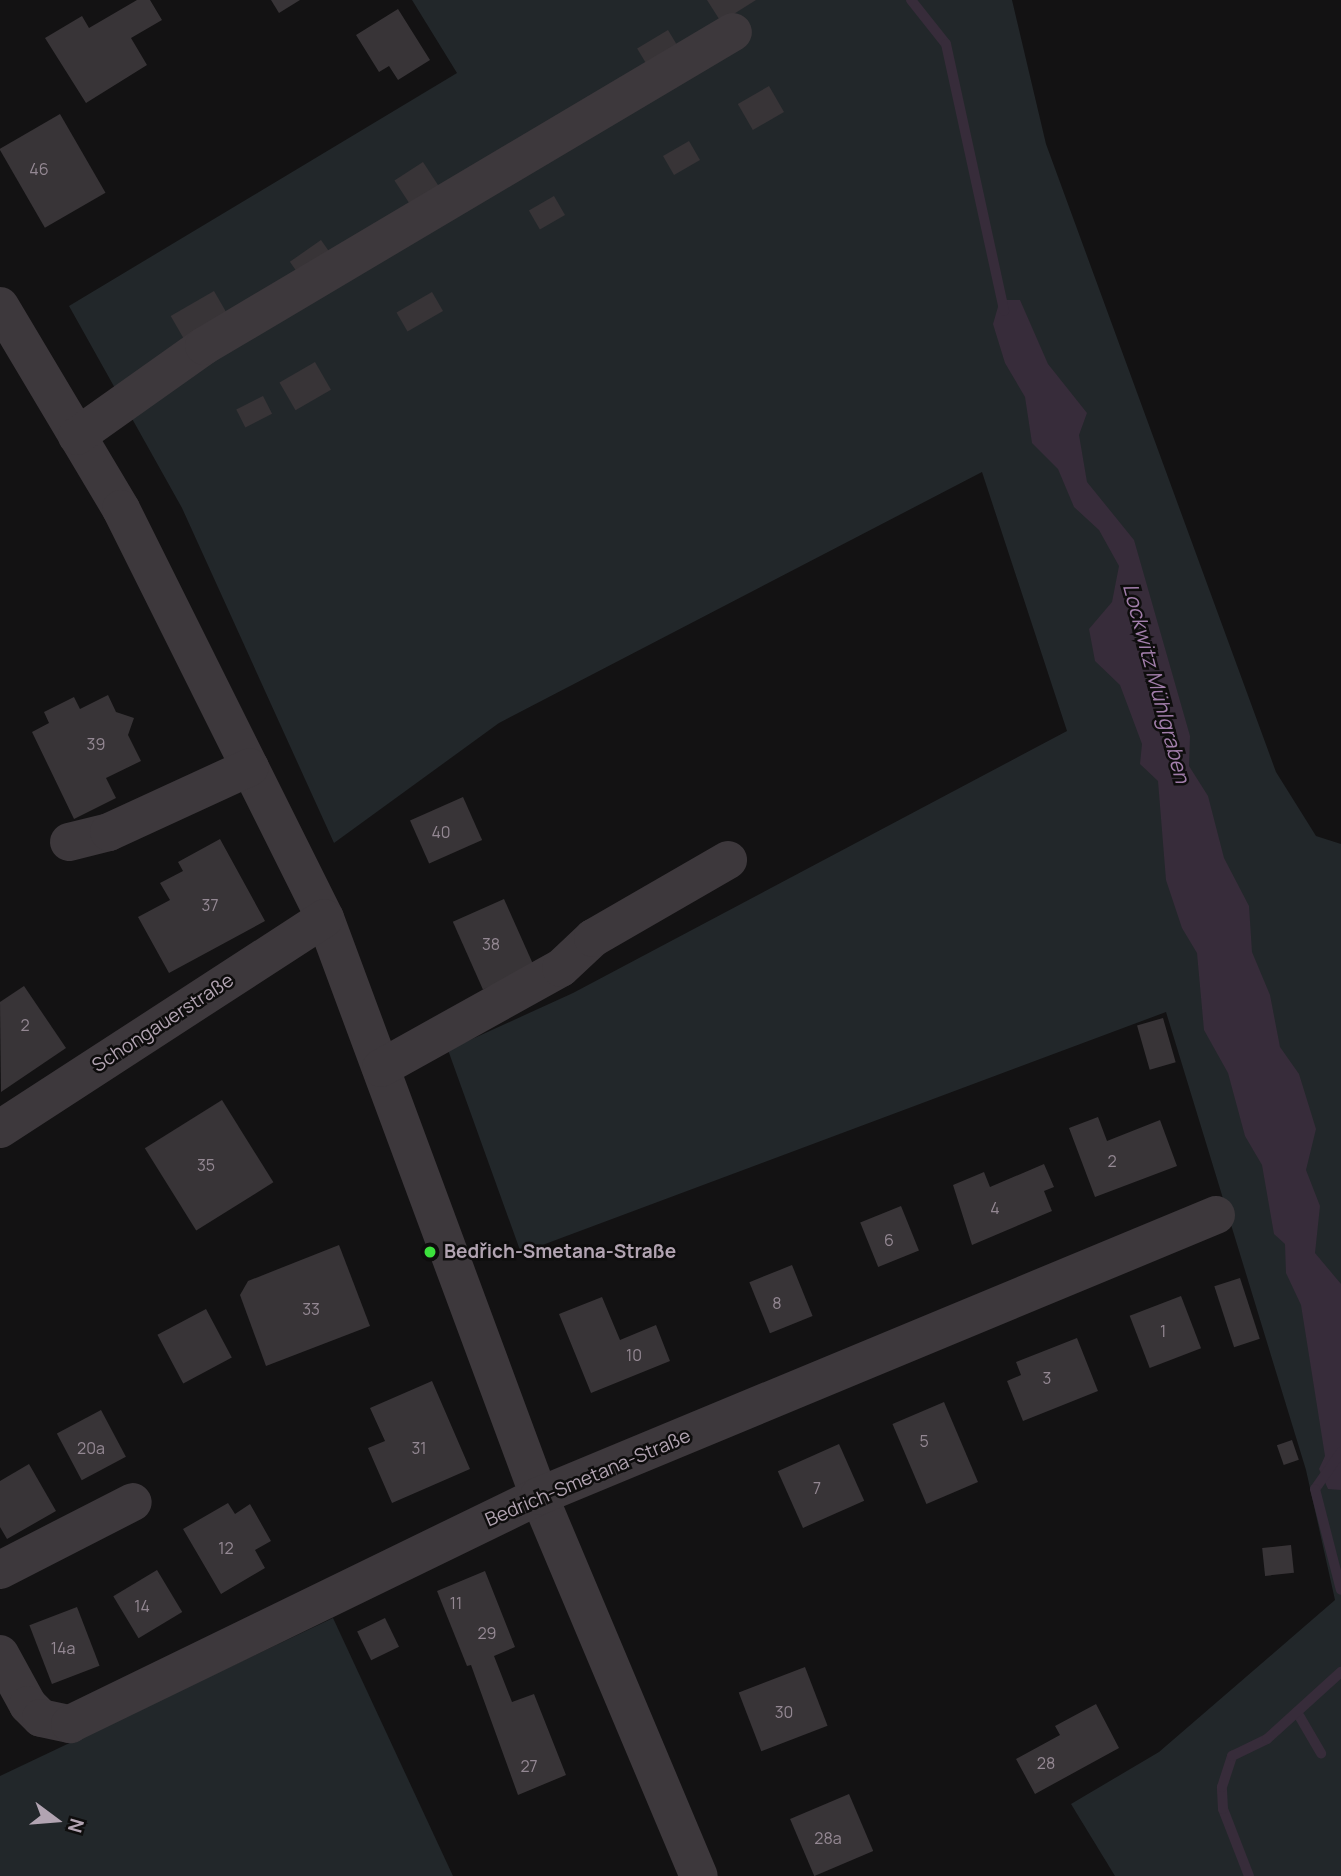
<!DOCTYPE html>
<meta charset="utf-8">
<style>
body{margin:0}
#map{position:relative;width:1341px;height:1876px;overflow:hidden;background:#131213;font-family:Manrope,sans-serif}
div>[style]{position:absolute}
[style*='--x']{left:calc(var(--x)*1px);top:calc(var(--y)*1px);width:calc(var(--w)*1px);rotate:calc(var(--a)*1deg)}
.green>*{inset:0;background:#22272a}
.water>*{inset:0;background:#372c3a}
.stream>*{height:10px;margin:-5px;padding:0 5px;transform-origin:5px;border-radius:5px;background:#372c3a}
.building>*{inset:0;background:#383437;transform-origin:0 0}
.minor>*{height:38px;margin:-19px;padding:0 19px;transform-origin:19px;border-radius:19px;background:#3d383c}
.dots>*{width:19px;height:19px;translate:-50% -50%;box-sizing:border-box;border:4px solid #0e0d0d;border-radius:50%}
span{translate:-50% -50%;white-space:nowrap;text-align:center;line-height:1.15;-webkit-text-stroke:5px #0e0d0d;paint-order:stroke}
.number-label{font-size:16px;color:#948893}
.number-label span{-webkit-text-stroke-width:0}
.street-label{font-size:19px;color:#b2a4b2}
.poi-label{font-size:19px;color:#b2a4b2;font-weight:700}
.left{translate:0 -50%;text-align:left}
.water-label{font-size:21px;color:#a27eab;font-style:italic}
.north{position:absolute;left:21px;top:1785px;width:70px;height:70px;-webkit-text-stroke:5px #0e0d0d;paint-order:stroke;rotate:106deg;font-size:19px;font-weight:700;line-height:28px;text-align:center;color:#b2a4b2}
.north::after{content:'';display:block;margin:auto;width:24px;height:32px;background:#b2a4b2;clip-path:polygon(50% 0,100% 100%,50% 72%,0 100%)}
</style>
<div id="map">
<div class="green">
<i style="clip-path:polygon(412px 0,1012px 0,1046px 144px,1276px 772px,1316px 836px,1341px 844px,1341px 1876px,1115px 1876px,1071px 1804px,1159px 1752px,1335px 1600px,1306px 1470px,1166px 1012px,521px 1253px,448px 1050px,573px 993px,1067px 731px,982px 472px,499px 723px,334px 843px,182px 508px,69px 306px,457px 73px)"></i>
<i style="clip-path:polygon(333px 1618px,453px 1876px,0 1876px,0 1776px)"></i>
</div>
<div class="water">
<i style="clip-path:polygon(1000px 300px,1020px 300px,1048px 364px,1087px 413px,1079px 435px,1087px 482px,1134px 540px,1190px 736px,1189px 766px,1208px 796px,1224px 858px,1249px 906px,1252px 952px,1270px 995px,1280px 1047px,1299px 1074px,1316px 1129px,1306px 1170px,1320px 1206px,1315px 1253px,1341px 1284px,1341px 1490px,1328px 1489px,1319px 1469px,1325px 1456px,1301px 1305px,1286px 1273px,1285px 1244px,1274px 1234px,1262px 1165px,1245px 1136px,1228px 1073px,1204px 1030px,1197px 953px,1182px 928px,1166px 880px,1158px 781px,1140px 764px,1142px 744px,1120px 685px,1095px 661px,1089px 629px,1112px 602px,1119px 566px,1099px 530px,1074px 507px,1058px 469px,1032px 443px,1025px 397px,1005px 363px,993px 324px)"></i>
</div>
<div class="stream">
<i style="--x:911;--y:0;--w:56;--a:51.5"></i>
<i style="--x:946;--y:44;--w:273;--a:77.7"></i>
<i style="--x:1341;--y:1452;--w:45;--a:125.1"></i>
<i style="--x:1315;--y:1489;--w:104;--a:75.6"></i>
<i style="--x:1297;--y:1712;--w:48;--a:59.7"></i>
<i style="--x:1249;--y:1876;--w:72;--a:-111.2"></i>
<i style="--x:1223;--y:1809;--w:22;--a:-93"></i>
<i style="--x:1222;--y:1787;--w:33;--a:-72"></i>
<i style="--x:1232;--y:1756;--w:39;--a:-26"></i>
<i style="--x:1267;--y:1739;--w:100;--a:-42.2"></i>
</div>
<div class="building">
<i style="clip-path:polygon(137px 0,150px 0,162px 20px,131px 38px,147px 65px,86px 103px,45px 38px,82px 16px,89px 28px)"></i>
<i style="clip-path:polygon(271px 0,300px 0,279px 13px)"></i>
<i style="clip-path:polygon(707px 0,756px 0,721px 22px)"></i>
<i style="clip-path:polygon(398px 9px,430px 60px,398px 80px,389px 66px,379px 72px,356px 35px)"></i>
<i style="left:668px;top:30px;width:21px;height:36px;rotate:59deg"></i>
<i style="left:769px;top:86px;width:30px;height:36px;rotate:60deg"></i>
<i style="left:60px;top:114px;width:91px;height:70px;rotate:60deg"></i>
<i style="left:689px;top:141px;width:22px;height:30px;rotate:60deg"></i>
<i style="left:423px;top:162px;width:35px;height:34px;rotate:57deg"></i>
<i style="left:554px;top:196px;width:22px;height:29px;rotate:60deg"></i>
<i style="left:321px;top:240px;width:19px;height:38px;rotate:55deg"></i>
<i style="left:214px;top:291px;width:34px;height:50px;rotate:60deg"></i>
<i style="left:432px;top:292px;width:22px;height:41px;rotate:60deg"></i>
<i style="left:315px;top:362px;width:32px;height:41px;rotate:60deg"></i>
<i style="left:263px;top:396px;width:20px;height:30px;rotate:63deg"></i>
<i style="clip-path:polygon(108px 695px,116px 712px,134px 718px,128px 735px,141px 761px,106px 778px,116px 798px,74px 819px,32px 732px,49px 723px,44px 712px,74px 697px,80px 709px)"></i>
<i style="left:463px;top:797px;width:47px;height:58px;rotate:66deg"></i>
<i style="clip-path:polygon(220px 839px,265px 921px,169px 973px,138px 917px,170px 900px,160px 883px,183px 871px,178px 862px)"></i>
<i style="left:504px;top:899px;width:74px;height:56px;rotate:66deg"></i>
<i style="clip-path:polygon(24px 986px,66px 1048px,1px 1092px,0 1002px)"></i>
<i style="left:1163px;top:1018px;width:46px;height:27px;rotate:74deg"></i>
<i style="left:222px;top:1100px;width:97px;height:91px;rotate:58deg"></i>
<i style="clip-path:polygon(1098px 1117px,1107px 1141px,1160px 1120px,1177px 1166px,1095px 1197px,1069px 1128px)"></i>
<i style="clip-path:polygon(1044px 1164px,1054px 1187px,1044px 1191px,1052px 1211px,972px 1245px,953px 1185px,984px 1172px,990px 1187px)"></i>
<i style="left:901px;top:1206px;width:48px;height:44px;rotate:68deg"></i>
<i style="clip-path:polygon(339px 1245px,370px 1326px,266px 1366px,240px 1295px,248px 1281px)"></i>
<i style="left:792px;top:1265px;width:55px;height:46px;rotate:68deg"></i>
<i style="left:1240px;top:1278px;width:64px;height:27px;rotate:72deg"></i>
<i style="left:1181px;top:1296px;width:56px;height:55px;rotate:69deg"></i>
<i style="clip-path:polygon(602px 1297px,620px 1340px,656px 1325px,670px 1361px,591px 1393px,559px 1314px)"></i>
<i style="left:206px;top:1309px;width:55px;height:55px;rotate:62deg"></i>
<i style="clip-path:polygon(1077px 1338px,1098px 1391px,1023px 1421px,1007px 1381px,1021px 1375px,1016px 1362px)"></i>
<i style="clip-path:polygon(432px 1381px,470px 1469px,392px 1503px,368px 1448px,385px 1441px,370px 1408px)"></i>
<i style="left:944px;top:1402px;width:87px;height:56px;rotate:67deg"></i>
<i style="left:101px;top:1410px;width:53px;height:50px;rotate:62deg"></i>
<i style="left:1292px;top:1440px;width:21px;height:16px;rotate:71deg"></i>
<i style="left:839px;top:1444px;width:62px;height:67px;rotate:66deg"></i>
<i style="clip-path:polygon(29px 1464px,56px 1511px,7px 1539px,0 1527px,0 1481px)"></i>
<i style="clip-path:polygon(228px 1503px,235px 1514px,250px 1504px,271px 1541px,255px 1550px,265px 1568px,221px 1594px,183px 1529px)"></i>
<i style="left:1291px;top:1545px;width:28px;height:29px;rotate:84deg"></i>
<i style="left:157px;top:1570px;width:49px;height:51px;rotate:59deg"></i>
<i style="clip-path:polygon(485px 1571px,515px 1647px,494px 1656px,512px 1702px,534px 1694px,566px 1775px,518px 1795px,471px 1665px,467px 1666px,437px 1591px)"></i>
<i style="left:77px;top:1607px;width:63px;height:51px;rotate:69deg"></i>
<i style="left:385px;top:1618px;width:32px;height:31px;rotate:64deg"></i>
<i style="left:805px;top:1667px;width:63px;height:71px;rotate:69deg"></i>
<i style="clip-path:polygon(1096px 1704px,1119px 1748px,1035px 1794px,1016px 1759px,1060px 1735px,1055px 1726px)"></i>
<i style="left:849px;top:1794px;width:62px;height:64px;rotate:67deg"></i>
</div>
<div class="minor">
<i style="--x:0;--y:306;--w:236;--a:59.2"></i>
<i style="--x:121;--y:509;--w:457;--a:63.5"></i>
<i style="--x:325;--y:918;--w:616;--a:69.68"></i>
<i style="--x:539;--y:1496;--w:412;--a:67.2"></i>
<i style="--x:77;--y:436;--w:156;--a:-35.3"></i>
<i style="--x:204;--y:346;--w:615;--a:-30.69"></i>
<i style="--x:69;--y:842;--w:41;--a:-14"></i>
<i style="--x:109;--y:832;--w:155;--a:-24.7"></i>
<i style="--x:381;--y:1068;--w:206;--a:-29.1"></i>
<i style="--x:561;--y:968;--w:44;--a:-43.2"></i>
<i style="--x:593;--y:938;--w:156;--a:-30"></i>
<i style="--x:0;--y:1129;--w:387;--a:-33"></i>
<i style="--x:0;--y:1570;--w:149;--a:-27.1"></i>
<i style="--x:0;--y:1654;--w:58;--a:61.2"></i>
<i style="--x:28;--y:1705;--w:18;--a:45"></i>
<i style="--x:41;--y:1718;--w:30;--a:12"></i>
<i style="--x:70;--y:1724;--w:521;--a:-25.93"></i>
<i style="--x:539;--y:1496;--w:733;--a:-22.54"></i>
</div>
<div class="dots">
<i style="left:430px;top:1252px;background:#3ce13d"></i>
</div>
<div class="number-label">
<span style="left:39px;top:169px">46</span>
<span style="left:96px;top:744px">39</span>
<span style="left:441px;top:832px">40</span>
<span style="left:210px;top:905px">37</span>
<span style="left:491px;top:944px">38</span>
<span style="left:25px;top:1025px">2</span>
<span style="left:1112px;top:1161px">2</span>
<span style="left:206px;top:1165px">35</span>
<span style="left:995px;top:1208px">4</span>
<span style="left:889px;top:1240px">6</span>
<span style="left:777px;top:1303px">8</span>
<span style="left:311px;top:1309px">33</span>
<span style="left:1163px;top:1331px">1</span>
<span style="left:634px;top:1355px">10</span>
<span style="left:1047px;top:1378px">3</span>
<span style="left:924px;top:1441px">5</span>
<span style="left:91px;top:1448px">20a</span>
<span style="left:419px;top:1448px">31</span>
<span style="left:817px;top:1488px">7</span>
<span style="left:226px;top:1548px">12</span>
<span style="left:456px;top:1603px">11</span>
<span style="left:142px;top:1606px">14</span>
<span style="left:487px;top:1633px">29</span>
<span style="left:63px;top:1648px">14a</span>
<span style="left:784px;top:1712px">30</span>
<span style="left:1046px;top:1763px">28</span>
<span style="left:529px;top:1766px">27</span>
<span style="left:828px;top:1838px">28a</span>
</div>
<div class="street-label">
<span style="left:163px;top:1023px;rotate:-33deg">Schongauerstraße</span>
<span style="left:588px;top:1478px;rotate:-23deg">Bedrich-Smetana-Straße</span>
</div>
<div class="poi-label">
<span class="left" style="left:444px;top:1252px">Bedřich-Smetana-Straße</span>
</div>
<div class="water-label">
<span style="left:1157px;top:683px;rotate:75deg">Lockwitz Mühlgraben</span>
</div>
<div class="north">N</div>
</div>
